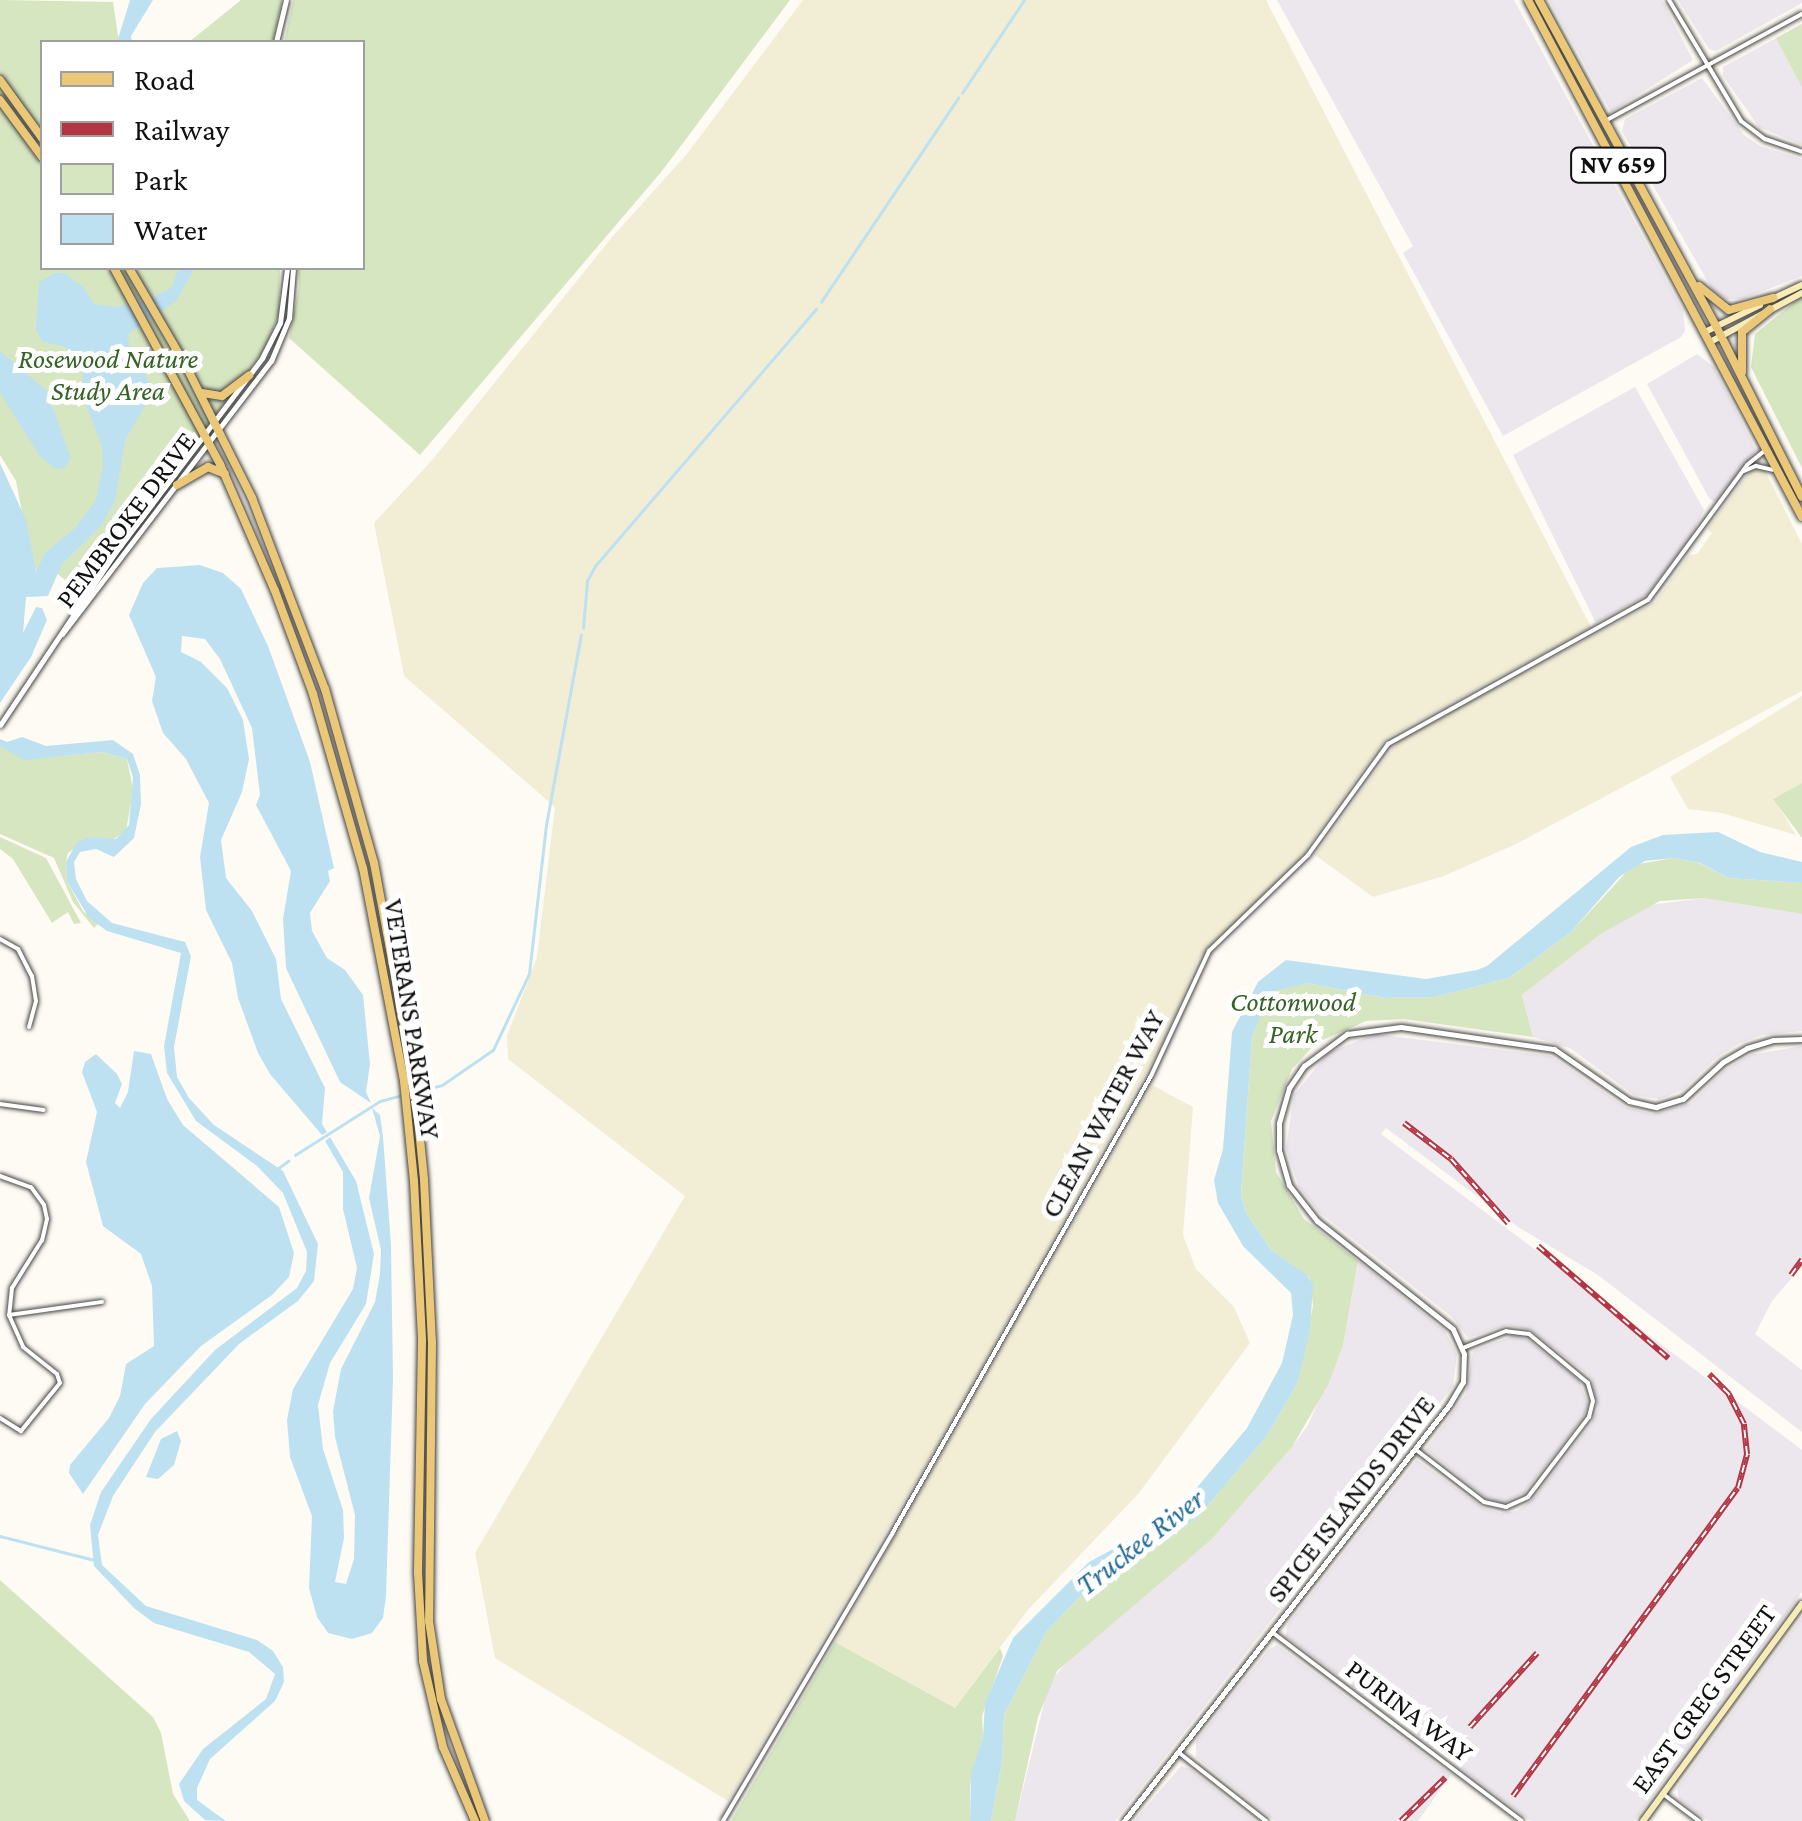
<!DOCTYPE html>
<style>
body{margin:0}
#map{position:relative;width:1802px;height:1821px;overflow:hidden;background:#fefbf4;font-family:"Crimson Pro",serif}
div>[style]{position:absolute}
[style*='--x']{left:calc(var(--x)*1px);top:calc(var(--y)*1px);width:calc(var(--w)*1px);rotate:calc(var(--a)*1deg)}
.industrial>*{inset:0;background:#ece6ed}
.farmland>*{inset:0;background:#f2eed6}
.green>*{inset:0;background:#d6e6c0}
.water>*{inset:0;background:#bde1f1}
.stream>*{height:2.5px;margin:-1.25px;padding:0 1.25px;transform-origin:1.25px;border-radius:1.25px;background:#bde1f1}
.roads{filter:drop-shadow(0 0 2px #434343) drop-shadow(0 0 2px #434343)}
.minor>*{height:4px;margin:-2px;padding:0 2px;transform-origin:2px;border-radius:2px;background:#fff}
.tertiary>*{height:5px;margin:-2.5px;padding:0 2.5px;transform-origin:2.5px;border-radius:2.5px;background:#fff}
.secondary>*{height:6px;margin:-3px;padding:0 3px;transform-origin:3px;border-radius:3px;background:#f7ecb6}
.primary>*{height:8px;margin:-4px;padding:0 4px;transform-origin:4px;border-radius:4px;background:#ebc877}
.rail>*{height:6px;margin-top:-3px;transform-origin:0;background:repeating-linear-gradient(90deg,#fff 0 8px,#b33543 0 16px);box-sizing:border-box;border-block:2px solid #b33543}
span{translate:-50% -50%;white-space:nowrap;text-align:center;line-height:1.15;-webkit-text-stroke:10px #fff;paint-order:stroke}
.shield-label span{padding:2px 8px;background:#fff;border:2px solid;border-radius:8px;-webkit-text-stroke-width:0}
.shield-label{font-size:25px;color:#101010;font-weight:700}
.park-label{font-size:28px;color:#366226;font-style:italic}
.street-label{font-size:28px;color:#101010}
.water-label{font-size:30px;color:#246c96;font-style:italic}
.legend{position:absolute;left:40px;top:40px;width:325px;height:230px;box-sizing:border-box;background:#fff;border:2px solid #9f9f9f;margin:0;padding:12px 18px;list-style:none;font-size:30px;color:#101010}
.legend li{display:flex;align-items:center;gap:20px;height:50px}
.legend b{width:50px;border:2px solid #9f9f9f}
</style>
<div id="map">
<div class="industrial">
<i style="clip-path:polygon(1277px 0,1514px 0,1683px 311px,1685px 331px,1681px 337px,1503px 436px,1403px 253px,1413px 246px)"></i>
<i style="clip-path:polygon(1549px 0,1662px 0,1693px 60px,1611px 112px)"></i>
<i style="clip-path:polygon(1678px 0,1802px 0,1802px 3px,1716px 51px,1709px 49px)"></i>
<i style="clip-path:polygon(1802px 24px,1802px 145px,1759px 127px,1723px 76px,1723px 67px)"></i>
<i style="clip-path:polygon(1702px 78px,1744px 135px,1760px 146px,1802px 159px,1802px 276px,1742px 299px,1727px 299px,1713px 291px,1622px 131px,1625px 119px)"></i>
<i style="clip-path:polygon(1697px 354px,1714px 367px,1756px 450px,1715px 502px,1709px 498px,1647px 384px)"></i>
<i style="clip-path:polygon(1635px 387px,1704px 510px,1691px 536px,1647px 595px,1596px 623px,1513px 455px)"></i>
<i style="clip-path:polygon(1704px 898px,1802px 914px,1802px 1031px,1762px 1035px,1738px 1044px,1716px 1058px,1683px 1090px,1660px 1099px,1634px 1095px,1570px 1048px,1533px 1037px,1522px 995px,1602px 933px,1649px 905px)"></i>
<i style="clip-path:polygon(1375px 1034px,1551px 1056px,1625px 1107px,1653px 1114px,1691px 1103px,1725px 1070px,1750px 1055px,1802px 1046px,1802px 1266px,1772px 1301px,1755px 1334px,1802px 1370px,1802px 1432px,1598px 1275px,1518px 1227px,1386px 1128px,1381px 1134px,1802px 1450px,1802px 1592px,1634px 1821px,1531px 1821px,1286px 1636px,1287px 1625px,1417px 1460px,1483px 1508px,1501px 1513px,1517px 1511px,1533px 1499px,1591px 1424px,1598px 1409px,1592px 1378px,1531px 1330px,1507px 1325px,1468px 1338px,1452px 1317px,1319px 1212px,1299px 1187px,1286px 1148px,1294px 1095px,1328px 1053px)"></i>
<i style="clip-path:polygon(1358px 1261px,1445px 1331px,1457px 1354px,1453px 1386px,1115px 1821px,1015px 1821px,1049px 1683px,1077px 1650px,1212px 1539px,1292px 1447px,1308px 1425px,1343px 1345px)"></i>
<i style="clip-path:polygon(1515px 1335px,1528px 1340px,1579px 1380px,1588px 1404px,1583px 1418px,1524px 1493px,1502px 1503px,1485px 1497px,1426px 1449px,1466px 1394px,1473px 1351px)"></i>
<i style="clip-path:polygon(1802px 1617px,1802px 1821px,1708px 1821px,1679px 1799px,1677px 1788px)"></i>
<i style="clip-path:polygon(1277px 1645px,1451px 1775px,1418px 1821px,1275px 1821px,1196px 1757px,1196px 1741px,1269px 1649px)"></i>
<i style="clip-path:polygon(1181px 1766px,1190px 1769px,1255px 1821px,1134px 1821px)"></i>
</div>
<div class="farmland">
<i style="clip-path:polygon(803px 0,1266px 0,1591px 627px,1385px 739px,1300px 858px,1198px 959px,1164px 1041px,954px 1416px,728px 1801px,495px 1658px,475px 1553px,685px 1196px,508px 1059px,507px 1036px,537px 957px,555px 807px,404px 676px,374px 523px,433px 459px,613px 236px,686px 155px)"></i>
<i style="clip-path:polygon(1759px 459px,1802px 544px,1802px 691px,1518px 843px,1444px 876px,1373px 897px,1315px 855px,1397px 742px,1655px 602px,1689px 555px,1697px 554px,1712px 533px,1707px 529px)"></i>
<i style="clip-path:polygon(1802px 696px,1802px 783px,1774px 799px,1796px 835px,1722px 813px,1688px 809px,1670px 777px)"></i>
<i style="clip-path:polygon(1152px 1085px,1193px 1107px,1183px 1235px,1196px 1269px,1234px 1307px,1250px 1343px,1139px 1493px,1027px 1611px,955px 1708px,835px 1642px)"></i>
</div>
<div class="green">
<i style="clip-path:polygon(0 0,113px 2px,119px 42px,42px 42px,42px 268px,280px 268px,279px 314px,263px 352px,81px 593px,54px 571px,33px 569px,16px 481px,0 455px)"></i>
<i style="clip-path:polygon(241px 0,282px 0,273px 42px,189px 42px)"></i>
<i style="clip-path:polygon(293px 0,790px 0,662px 171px,420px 455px,289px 338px,299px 287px,298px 268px,362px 268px,362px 42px,284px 42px)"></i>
<i style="clip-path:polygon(1802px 24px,1802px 87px,1776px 38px)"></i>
<i style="clip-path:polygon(1802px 296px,1802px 468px,1751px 367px,1755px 334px)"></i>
<i style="clip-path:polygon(0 746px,39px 758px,102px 752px,127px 759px,133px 790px,126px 831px,112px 840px,90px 837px,68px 853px,66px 862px,67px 881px,83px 911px,98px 924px,94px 928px,73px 902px,54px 858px,0 834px)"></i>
<i style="clip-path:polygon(1802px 783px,1802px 838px,1773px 799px)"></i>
<i style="clip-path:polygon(0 837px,46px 858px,81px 923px,74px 924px,68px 912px,52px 923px,13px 859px,0 849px)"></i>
<i style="clip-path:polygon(1673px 858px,1699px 863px,1729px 878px,1802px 883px,1802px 914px,1704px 898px,1660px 901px,1602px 933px,1522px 995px,1533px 1037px,1404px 1019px,1366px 1021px,1316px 1043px,1292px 1069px,1271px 1121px,1276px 1172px,1304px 1219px,1358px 1261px,1343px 1345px,1328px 1385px,1292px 1447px,1212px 1539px,1057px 1671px,1038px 1717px,1015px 1821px,991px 1821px,1002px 1761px,1004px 1715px,1047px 1631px,1087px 1589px,1128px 1568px,1199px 1516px,1266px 1437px,1297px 1384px,1313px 1306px,1310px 1278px,1271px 1250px,1245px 1211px,1241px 1194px,1252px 1037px,1266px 998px,1277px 988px,1307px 983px,1385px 998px,1435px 997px,1509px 978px,1571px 932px,1633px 865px)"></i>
<i style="clip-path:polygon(0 1580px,153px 1717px,161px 1733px,173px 1794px,190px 1821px,0 1821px)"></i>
<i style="clip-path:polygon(835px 1642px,955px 1708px,1000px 1648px,1003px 1656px,982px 1716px,983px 1736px,970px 1785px,970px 1821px,731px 1821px)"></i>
</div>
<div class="water">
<i style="clip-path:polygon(130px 0,153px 0,131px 36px,132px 42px,117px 42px)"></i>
<i style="clip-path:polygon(179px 268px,195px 268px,176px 301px,128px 334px,129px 345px,149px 382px,149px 399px,125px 440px,115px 501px,101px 526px,62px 564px,48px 596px,26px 597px,23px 633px,36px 607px,42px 608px,47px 620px,31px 657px,0 703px,0 463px,26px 520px,36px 571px,46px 552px,74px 529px,95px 502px,103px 467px,102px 446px,83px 398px,82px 364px,64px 346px,43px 342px,36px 331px,39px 282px,55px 273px,64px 273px,83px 287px,94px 304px,116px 307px,145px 301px,171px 288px)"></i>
<i style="clip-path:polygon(0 351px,47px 391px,71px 459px,63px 469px,54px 468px,39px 455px,0 393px)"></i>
<i style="clip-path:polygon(200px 565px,223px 573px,241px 589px,268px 646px,310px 762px,334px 868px,328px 871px,330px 881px,310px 913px,312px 931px,327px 958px,345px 970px,363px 995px,370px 1064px,366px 1092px,371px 1103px,340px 1082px,286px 968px,283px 919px,291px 871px,256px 805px,260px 795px,252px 728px,220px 659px,205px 639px,182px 636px,181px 652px,201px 662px,227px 688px,243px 720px,249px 759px,242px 792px,221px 840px,226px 878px,252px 911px,276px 959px,281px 999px,325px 1088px,322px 1124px,327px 1132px,322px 1135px,270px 1074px,258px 1053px,238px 998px,232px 963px,206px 910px,200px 857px,209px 803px,186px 759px,163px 733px,152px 701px,156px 677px,129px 615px,143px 583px,157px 568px)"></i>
<i style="clip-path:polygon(22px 737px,46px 746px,113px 740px,133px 754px,140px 775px,141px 804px,134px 838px,114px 857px,96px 849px,80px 852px,74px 862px,76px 879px,87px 901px,112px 923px,185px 942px,191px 956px,174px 1047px,177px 1077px,189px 1098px,214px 1125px,283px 1171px,318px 1244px,314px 1281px,298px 1301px,239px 1344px,155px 1432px,113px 1496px,98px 1535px,102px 1565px,146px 1606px,257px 1640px,273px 1651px,283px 1667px,284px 1682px,275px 1701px,210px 1759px,197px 1788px,197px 1800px,226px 1821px,205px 1820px,184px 1801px,179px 1784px,203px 1749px,266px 1699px,275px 1674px,249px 1652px,154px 1623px,134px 1608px,94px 1566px,90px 1525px,101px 1492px,151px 1419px,215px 1350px,297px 1288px,306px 1271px,307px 1252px,283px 1193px,257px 1166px,196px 1121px,167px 1073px,164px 1046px,181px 953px,107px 931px,89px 918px,67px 881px,66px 862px,77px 842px,90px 837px,116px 839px,129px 825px,133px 777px,127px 759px,102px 752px,24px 760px,0 746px,0 739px,7px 742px)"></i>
<i style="clip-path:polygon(1718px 832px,1760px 852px,1802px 862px,1802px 883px,1729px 878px,1700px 863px,1673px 858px,1645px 861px,1619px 877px,1571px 932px,1509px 978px,1435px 997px,1385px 998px,1307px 983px,1270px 992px,1252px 1037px,1241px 1194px,1245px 1211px,1271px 1250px,1307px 1275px,1313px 1284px,1310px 1330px,1297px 1384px,1266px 1437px,1199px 1516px,1128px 1568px,1087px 1589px,1047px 1631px,1004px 1715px,1002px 1761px,991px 1821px,970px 1821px,971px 1773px,983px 1737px,985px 1703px,1013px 1638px,1089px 1562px,1150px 1529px,1189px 1497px,1247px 1428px,1282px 1363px,1293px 1315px,1291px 1293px,1243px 1246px,1218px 1203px,1214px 1180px,1223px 1149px,1232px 1032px,1258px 982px,1286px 960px,1426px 979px,1477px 970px,1487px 966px,1631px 847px,1663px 835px)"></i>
<i style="clip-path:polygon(134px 1051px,151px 1054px,167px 1099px,183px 1125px,279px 1207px,294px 1253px,289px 1277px,272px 1295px,201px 1346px,145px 1404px,83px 1494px,69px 1473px,70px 1465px,109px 1418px,120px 1396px,126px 1364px,154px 1346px,152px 1286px,141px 1254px,103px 1226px,86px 1162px,97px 1112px,82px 1072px,85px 1062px,96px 1054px,117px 1074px,122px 1084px,115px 1103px,120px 1108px,128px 1092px)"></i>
<i style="clip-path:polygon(372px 1108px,380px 1115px,383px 1137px,391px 1245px,393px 1379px,386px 1596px,383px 1618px,372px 1633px,352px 1639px,328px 1633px,317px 1617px,309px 1588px,312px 1516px,290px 1457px,287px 1420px,293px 1389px,353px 1289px,357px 1268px,343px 1209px,343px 1172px,325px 1141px,330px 1137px,356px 1181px,374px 1254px,366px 1304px,330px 1363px,318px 1405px,323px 1449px,343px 1510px,344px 1538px,335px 1582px,346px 1584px,354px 1559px,355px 1515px,335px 1437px,333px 1411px,341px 1369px,375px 1302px,380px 1274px,381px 1250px,369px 1198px,380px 1136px)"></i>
<i style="clip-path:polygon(177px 1431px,181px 1441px,174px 1465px,158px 1479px,146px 1477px,161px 1439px)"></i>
</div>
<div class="stream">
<i style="--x:962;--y:93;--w:112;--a:-56.3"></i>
<i style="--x:821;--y:302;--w:246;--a:-56.1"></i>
<i style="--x:583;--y:628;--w:47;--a:-85.1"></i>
<i style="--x:587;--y:581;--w:17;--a:-62"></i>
<i style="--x:595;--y:566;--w:339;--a:-49.3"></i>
<i style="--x:420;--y:1091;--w:23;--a:-15"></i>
<i style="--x:442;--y:1085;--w:62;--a:-34.5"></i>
<i style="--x:493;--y:1050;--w:84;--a:-64.7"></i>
<i style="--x:529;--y:974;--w:150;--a:-83.5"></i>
<i style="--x:546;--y:825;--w:193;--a:-79.6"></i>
<i style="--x:295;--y:1155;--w:101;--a:-32.4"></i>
<i style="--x:380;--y:1101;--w:23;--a:-15"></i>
<i style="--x:277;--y:1169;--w:14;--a:-36"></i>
<i style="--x:0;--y:1536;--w:97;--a:14.3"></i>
</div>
<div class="roads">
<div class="minor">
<i style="--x:1669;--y:0;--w:141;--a:59.2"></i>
<i style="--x:1741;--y:121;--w:30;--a:37"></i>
<i style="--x:1765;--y:139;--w:39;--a:19"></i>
<i style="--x:1605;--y:121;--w:224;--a:-28.5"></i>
<i style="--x:1744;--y:471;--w:13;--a:-23"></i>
<i style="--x:1756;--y:466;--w:17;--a:13"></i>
<i style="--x:0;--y:939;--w:21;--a:29"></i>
<i style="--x:18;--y:949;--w:30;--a:63"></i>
<i style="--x:32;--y:976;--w:25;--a:81"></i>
<i style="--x:36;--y:1001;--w:27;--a:105"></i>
<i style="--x:0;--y:1104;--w:44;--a:7.8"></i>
<i style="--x:0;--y:1176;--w:33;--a:20"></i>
<i style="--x:31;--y:1187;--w:22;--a:54"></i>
<i style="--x:44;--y:1205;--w:14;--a:78"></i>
<i style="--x:47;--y:1219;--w:22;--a:103"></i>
<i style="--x:42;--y:1240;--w:57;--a:122"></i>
<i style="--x:12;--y:1288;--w:27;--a:96"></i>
<i style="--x:9;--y:1315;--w:35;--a:66"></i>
<i style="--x:23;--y:1347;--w:43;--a:38.5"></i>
<i style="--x:57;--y:1374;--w:9;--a:72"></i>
<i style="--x:60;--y:1383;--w:62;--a:129.1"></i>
<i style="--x:9;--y:1315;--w:94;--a:-8"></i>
<i style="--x:0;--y:1418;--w:25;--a:32"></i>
<i style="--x:1415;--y:1449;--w:87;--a:37.5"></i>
<i style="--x:1484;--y:1502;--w:23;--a:13"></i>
<i style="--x:1506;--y:1507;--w:24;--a:-24"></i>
<i style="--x:1528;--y:1497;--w:101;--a:-52.7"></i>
<i style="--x:1589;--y:1417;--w:16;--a:-76"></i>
<i style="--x:1593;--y:1401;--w:19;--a:-106"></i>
<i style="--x:1588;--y:1383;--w:77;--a:-140.3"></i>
<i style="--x:1529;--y:1334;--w:23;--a:-173"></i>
<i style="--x:1506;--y:1331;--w:46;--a:158.4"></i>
<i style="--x:1272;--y:1632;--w:313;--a:37.1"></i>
<i style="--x:1178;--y:1752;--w:112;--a:38.1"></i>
<i style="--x:1663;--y:1794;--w:45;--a:36.9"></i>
<i style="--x:723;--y:1821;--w:335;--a:-59.5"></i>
<i style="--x:893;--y:1532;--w:524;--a:-60.5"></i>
<i style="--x:1151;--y:1076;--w:138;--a:-65.1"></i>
<i style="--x:1209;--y:951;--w:138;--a:-44.1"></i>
<i style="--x:1308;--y:855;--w:137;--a:-54.2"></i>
<i style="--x:1388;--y:744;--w:297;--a:-29"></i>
<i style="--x:1648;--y:600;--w:167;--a:-53.7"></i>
<i style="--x:1747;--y:465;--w:22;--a:-39"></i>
</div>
<div class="tertiary">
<i style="--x:276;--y:42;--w:43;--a:-76.6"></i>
<i style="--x:62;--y:634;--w:344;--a:-52.6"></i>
<i style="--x:271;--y:361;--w:47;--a:-67.3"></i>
<i style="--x:289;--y:318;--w:50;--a:-85.4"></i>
<i style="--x:0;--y:725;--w:206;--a:-56.3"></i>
<i style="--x:114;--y:554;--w:246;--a:-52.9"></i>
<i style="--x:262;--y:358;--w:39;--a:-63"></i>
<i style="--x:280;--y:323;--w:55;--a:-82.7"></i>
<i style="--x:1124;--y:1821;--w:528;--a:-52"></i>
<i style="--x:1449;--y:1405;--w:27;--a:-59"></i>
<i style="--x:1463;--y:1382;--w:28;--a:-88"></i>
<i style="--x:1464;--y:1354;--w:27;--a:-114"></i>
<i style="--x:1453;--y:1329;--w:174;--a:-141.5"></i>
<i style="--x:1317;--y:1221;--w:46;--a:-127.9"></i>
<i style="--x:1289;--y:1185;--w:36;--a:-106"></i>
<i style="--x:1279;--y:1150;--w:27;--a:-90"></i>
<i style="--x:1279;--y:1123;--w:36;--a:-74"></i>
<i style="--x:1289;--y:1088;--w:27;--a:-56"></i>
<i style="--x:1304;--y:1066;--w:54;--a:-36.7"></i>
<i style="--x:1347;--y:1034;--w:54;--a:-7.4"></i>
<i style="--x:1401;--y:1027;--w:155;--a:8.2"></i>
<i style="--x:1554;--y:1049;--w:91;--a:34.7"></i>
<i style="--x:1629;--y:1101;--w:28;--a:13"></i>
<i style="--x:1656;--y:1107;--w:28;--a:-17"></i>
<i style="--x:1683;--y:1099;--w:54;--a:-42.8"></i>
<i style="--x:1723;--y:1062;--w:28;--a:-30"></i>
<i style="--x:1747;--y:1048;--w:27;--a:-17"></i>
<i style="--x:1773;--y:1040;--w:29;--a:-2"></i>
</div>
<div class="secondary">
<i style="--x:1772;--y:299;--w:33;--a:-25"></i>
<i style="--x:1707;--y:331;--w:59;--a:-26.1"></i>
<i style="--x:1712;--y:341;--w:102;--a:-28.1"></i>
<i style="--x:1643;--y:1821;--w:269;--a:-53.8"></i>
</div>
<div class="primary">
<i style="--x:1528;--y:0;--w:585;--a:62.08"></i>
<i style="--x:1539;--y:0;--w:371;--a:61.5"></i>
<i style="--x:1716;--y:326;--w:191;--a:63.3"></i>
<i style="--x:0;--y:80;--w:72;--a:54.1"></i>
<i style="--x:0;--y:100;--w:71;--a:53.6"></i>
<i style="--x:114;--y:268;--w:223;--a:61.6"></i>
<i style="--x:220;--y:464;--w:138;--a:66.6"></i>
<i style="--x:275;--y:591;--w:110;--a:69.7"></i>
<i style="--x:313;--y:694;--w:181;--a:74"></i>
<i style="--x:363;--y:868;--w:217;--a:79.1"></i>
<i style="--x:404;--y:1081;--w:100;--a:84.3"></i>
<i style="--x:414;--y:1181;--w:160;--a:87.1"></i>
<i style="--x:422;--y:1341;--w:232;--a:91"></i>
<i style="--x:418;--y:1573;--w:88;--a:86.7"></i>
<i style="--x:423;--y:1661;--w:88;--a:76.9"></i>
<i style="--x:443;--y:1747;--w:81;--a:66.6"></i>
<i style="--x:129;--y:268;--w:113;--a:59.8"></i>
<i style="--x:186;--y:366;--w:148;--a:63.4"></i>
<i style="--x:252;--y:498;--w:204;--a:69.1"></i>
<i style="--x:325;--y:689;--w:181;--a:74.3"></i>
<i style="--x:374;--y:863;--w:220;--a:79.5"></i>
<i style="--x:414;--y:1079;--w:101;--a:84.3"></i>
<i style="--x:424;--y:1180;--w:162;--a:87.2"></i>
<i style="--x:432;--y:1342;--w:279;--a:90.6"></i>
<i style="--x:429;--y:1621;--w:79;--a:81.3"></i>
<i style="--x:441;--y:1699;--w:130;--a:70.2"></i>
<i style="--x:1699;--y:286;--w:38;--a:39"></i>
<i style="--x:1729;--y:310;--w:46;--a:-15.3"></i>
<i style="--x:1742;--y:372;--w:40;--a:-90"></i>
<i style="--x:1742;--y:332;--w:36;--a:-39"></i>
<i style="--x:202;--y:393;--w:20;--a:9"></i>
<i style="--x:222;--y:396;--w:34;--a:-37"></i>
<i style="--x:177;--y:485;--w:36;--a:-30"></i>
<i style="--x:208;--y:467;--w:18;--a:22"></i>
</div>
</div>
<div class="rail">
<i style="--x:1404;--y:1123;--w:59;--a:37.5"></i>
<i style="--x:1451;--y:1159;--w:86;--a:48.3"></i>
<i style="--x:1538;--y:1246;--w:172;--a:40.7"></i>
<i style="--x:1791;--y:1275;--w:19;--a:-54"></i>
<i style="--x:1470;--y:1727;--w:100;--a:-47.8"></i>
<i style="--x:1513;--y:1796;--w:381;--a:-53.9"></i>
<i style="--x:1738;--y:1488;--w:35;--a:-75"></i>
<i style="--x:1747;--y:1454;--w:30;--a:-96"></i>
<i style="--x:1744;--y:1424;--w:34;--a:-117"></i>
<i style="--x:1729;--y:1394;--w:28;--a:-135"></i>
<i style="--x:1401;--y:1821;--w:62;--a:-44.3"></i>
</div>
<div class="shield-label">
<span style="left:1618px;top:165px">NV 659</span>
</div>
<div class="park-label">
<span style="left:108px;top:375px">Rosewood Nature<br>Study Area</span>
<span style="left:1293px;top:1018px">Cottonwood<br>Park</span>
</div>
<div class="street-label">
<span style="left:126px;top:520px;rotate:-53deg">PEMBROKE DRIVE</span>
<span style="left:412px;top:1019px;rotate:81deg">VETERANS PARKWAY</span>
<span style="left:1103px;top:1114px;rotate:-62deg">CLEAN WATER WAY</span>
<span style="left:1351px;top:1499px;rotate:-52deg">SPICE ISLANDS DRIVE</span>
<span style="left:1704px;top:1699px;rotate:-54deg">EAST GREG STREET</span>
<span style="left:1409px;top:1711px;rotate:37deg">PURINA WAY</span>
</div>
<div class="water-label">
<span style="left:1140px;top:1542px;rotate:-38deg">Truckee River</span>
</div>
<ul class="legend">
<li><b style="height:12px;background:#ebc877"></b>Road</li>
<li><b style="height:12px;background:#b33543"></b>Railway</li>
<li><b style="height:28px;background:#d6e6c0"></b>Park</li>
<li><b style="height:28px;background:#bde1f1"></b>Water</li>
</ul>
</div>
